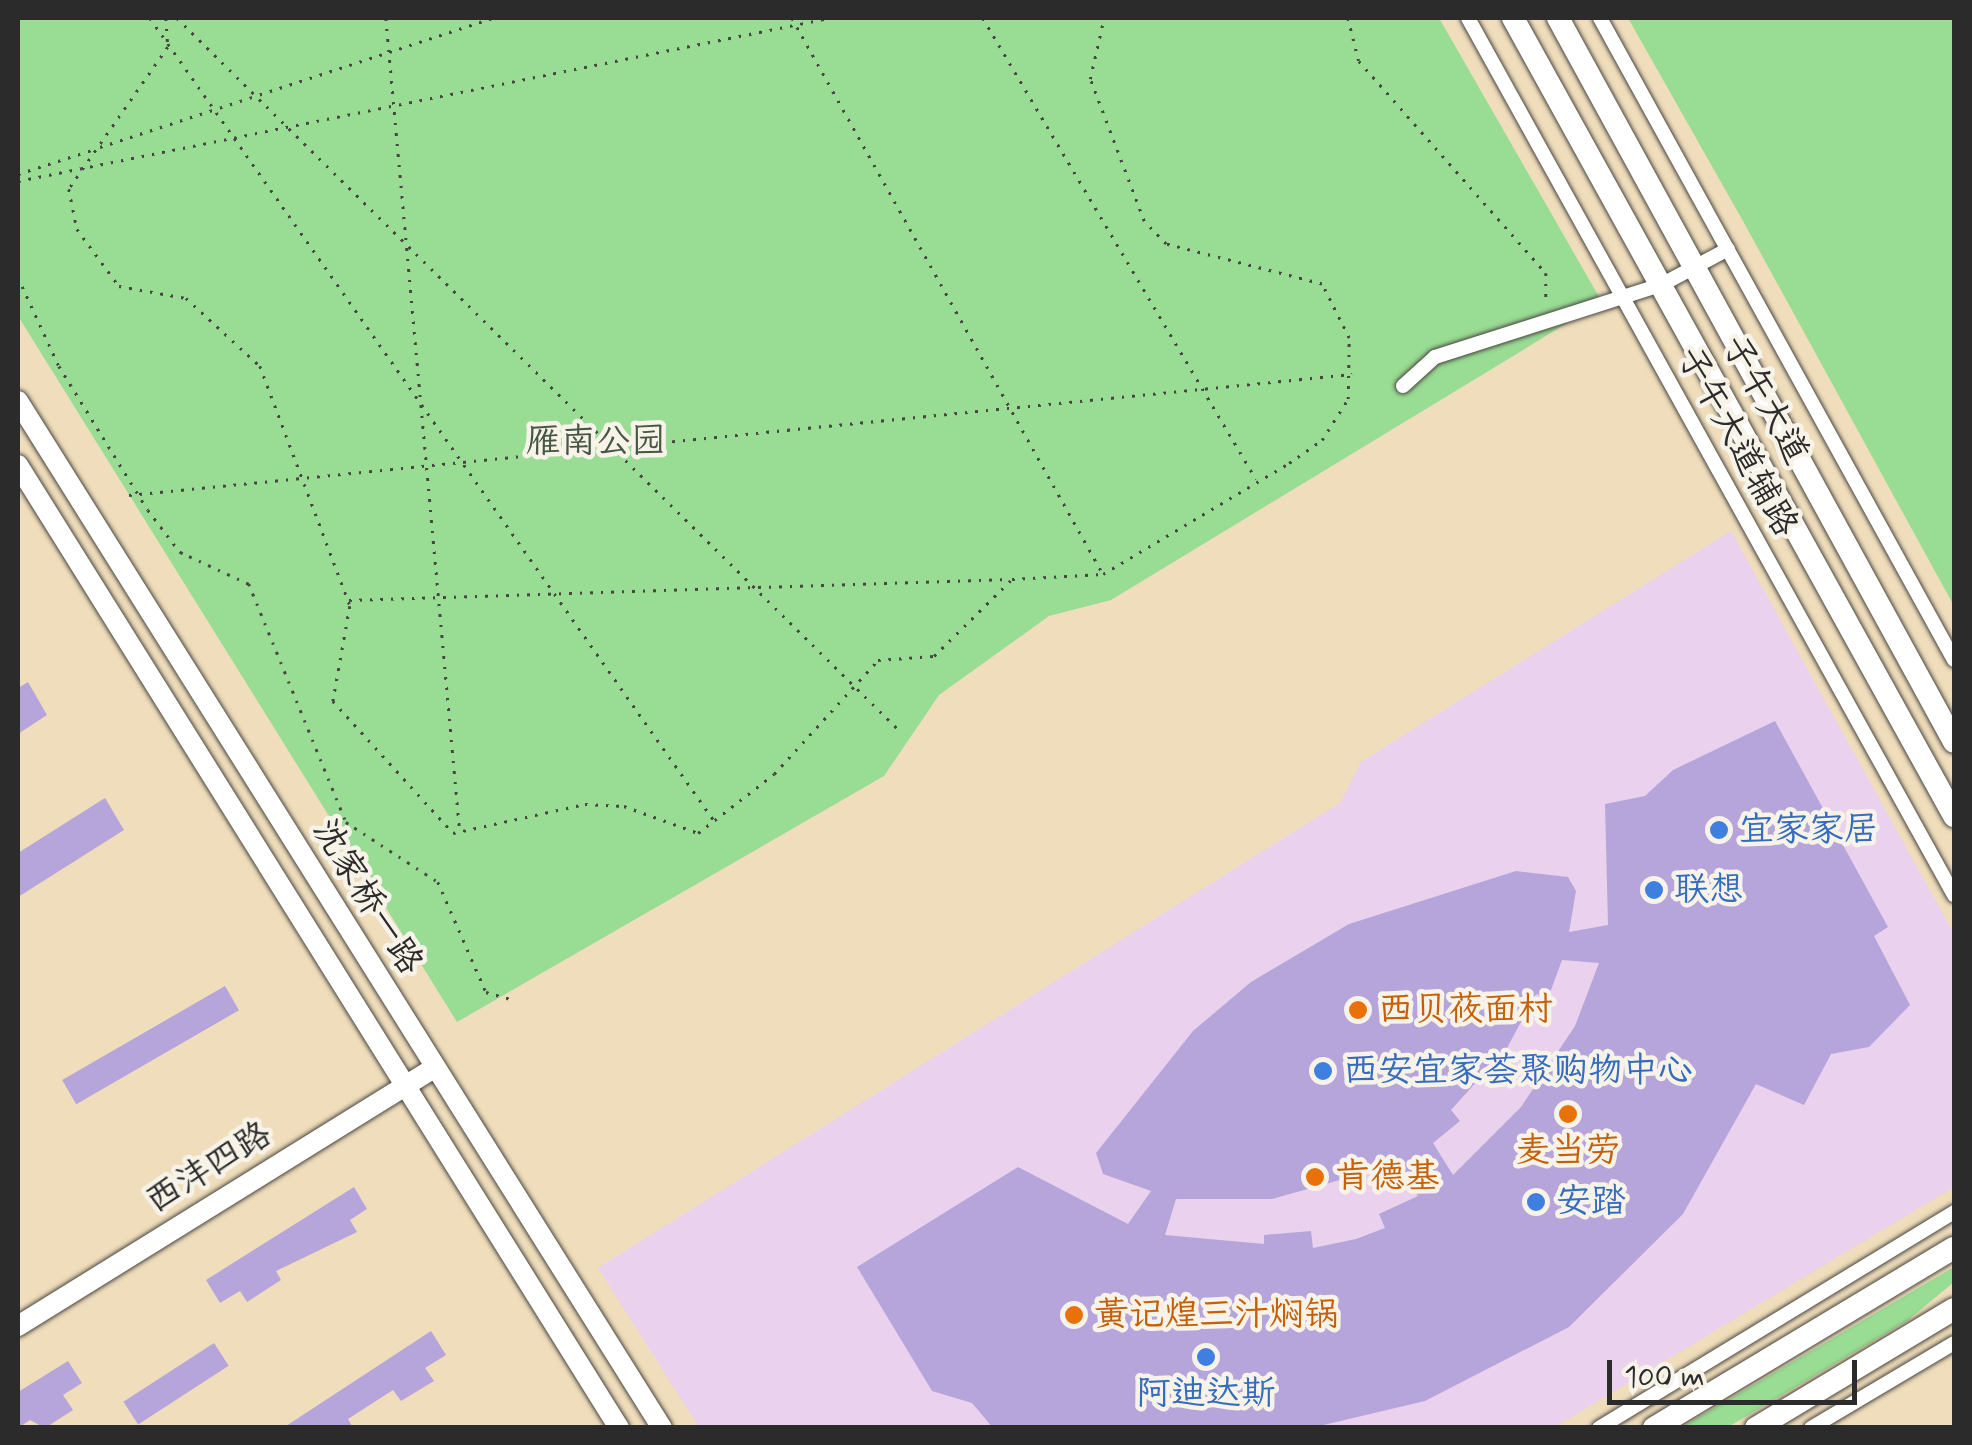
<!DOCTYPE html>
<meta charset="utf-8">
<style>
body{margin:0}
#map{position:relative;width:1972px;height:1445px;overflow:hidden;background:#efddbb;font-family:Mynerve,"LXGW WenKai TC",sans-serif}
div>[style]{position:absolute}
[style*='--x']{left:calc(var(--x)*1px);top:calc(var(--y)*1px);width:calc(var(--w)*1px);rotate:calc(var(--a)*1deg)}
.built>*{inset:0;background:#ead1ed}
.green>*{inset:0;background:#99dc93}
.building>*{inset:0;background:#b6a5db;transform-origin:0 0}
.path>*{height:2.5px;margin-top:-1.25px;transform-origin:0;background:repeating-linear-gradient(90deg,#484641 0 2.5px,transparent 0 10.5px)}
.roads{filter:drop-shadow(0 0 2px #484641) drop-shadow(0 0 2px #484641)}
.street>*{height:14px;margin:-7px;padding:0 7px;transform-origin:7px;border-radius:7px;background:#fff}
.secondary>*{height:20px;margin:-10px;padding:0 10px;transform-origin:10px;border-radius:10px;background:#fff}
.primary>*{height:22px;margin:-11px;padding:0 11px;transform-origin:11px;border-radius:11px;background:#fff}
.path-bridge>*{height:2.5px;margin-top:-1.25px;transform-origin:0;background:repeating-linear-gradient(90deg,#484641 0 2.5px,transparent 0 10.5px)}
.dots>*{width:28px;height:28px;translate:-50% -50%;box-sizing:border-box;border:5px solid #f7f3e8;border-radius:50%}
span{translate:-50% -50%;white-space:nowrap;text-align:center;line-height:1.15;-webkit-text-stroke:9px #f7f3e8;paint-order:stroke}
.street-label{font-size:35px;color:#2b2b2b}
.park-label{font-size:35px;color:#465745}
.shop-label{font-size:35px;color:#366cbe}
.left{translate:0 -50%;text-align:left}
.food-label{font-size:35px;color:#c56008}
.frame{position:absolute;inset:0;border:20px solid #2b2b2b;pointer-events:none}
.scale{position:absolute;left:1607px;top:1360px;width:250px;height:45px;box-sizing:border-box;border:5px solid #2b2b2b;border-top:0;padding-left:12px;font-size:30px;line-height:35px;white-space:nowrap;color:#2b2b2b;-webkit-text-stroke:8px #f7f3e8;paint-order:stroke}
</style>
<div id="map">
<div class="built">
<i style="clip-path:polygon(1731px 531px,1954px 934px,1954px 1187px,1555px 1427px,699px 1427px,598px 1268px,1340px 803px,1361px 762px)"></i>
</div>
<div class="green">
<i style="clip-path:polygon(18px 18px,1439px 18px,1602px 302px,1111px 600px,1049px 616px,939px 695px,884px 776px,457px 1022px,18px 316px)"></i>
<i style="clip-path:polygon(1628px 18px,1954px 18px,1954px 606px,1743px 221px)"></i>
<i style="clip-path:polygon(1954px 1267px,1954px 1282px,1907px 1321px,1728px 1427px,1682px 1427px)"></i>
</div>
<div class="building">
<i style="clip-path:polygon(28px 682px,47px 715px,18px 734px,18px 688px)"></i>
<i style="clip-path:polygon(evenodd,1775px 721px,1888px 927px,1874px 936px,1910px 1005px,1869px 1047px,1831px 1054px,1804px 1105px,1756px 1084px,1683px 1214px,1569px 1327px,1425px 1401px,1311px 1428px,993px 1428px,972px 1403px,932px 1391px,857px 1267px,1018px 1167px,1128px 1224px,1151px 1191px,1103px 1174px,1096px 1153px,1193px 1031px,1251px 982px,1349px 924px,1516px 871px,1568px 877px,1576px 891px,1569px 932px,1608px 925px,1605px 804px,1645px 796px,1673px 770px,1775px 721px,1562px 960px,1599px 963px,1575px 1026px,1521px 1107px,1453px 1175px,1433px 1143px,1460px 1121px,1451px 1110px,1507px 1048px,1536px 994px,1548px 998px,1562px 960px,1775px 721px,1397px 1164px,1418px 1196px,1379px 1214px,1385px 1228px,1356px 1239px,1313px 1248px,1311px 1231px,1264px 1235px,1264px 1244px,1165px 1235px,1176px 1199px,1272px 1199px,1397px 1164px)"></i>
<i style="clip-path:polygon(105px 798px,124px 830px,18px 897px,18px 853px)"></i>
<i style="left:225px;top:986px;width:28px;height:188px;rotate:60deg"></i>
<i style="clip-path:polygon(354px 1187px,367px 1209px,350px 1220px,357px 1232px,276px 1271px,281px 1280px,247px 1302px,240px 1291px,220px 1303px,206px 1280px)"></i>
<i style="clip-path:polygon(431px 1331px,446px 1355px,425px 1368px,434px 1381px,401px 1401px,393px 1390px,348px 1419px,353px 1428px,283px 1428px)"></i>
<i style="left:214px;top:1343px;width:27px;height:108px;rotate:57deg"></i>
<i style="clip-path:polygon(68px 1361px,82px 1383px,63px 1395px,73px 1410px,45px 1428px,30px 1420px,18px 1428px,18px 1392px)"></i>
</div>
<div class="path">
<i style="--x:150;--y:18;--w:983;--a:54.9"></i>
<i style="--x:166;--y:18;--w:29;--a:86"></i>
<i style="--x:168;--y:47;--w:173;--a:124.9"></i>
<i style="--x:69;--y:189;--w:41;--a:78.7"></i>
<i style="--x:77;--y:229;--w:71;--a:53.6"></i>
<i style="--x:119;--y:286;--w:68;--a:10.2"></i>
<i style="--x:186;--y:298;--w:100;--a:42.6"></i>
<i style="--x:260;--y:366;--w:256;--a:69.4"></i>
<i style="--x:350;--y:606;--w:97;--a:100.1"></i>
<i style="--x:333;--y:701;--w:178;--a:47.7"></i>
<i style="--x:453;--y:833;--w:135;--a:-12.4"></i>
<i style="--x:585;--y:804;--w:39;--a:3"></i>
<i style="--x:624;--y:806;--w:79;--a:20"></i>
<i style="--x:698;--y:833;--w:96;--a:-37.8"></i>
<i style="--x:774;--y:774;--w:154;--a:-47.6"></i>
<i style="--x:878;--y:660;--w:56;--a:-4.1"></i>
<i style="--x:934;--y:656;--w:110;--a:-44.6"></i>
<i style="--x:1012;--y:579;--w:91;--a:-3.1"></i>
<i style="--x:1103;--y:574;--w:217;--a:-30.8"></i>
<i style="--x:1289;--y:463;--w:40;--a:-34.9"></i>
<i style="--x:1322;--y:440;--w:49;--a:-57.6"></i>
<i style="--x:1348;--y:399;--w:61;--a:-89.1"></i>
<i style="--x:1349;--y:338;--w:60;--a:-116.6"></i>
<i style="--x:1322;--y:284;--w:161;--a:-165.6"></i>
<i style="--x:1166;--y:244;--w:32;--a:-134"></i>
<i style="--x:1144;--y:221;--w:152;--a:-110.8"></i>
<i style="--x:1090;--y:79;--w:63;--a:-77.1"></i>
<i style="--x:177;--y:18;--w:1018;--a:44.6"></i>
<i style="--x:386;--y:18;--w:817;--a:84.81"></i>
<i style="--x:792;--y:18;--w:637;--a:60.78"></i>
<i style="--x:983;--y:18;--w:536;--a:59.37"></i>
<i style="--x:1348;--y:18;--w:44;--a:75.7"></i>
<i style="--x:1359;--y:61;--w:283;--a:48.6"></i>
<i style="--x:1546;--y:273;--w:31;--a:90"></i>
<i style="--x:100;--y:147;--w:413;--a:-18.2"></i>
<i style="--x:18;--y:174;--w:78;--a:-18"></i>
<i style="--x:18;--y:181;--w:827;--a:-11.36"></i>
<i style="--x:129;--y:495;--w:1229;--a:-5.65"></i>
<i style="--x:349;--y:600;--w:661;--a:-1.82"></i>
</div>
<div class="roads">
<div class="street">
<i style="--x:1468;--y:18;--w:1003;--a:61.01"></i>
<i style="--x:1600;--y:18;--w:733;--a:61.13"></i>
<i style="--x:1403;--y:386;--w:43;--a:-42.2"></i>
<i style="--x:1435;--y:357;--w:237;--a:-17.7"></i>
<i style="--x:1661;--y:285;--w:76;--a:-28.2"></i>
<i style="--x:1599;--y:1428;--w:416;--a:-31.3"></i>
<i style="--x:1811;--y:1428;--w:166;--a:-30.7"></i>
</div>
<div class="secondary">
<i style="--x:18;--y:401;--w:1212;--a:57.91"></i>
<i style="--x:18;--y:465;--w:1135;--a:58.03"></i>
<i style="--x:18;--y:1326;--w:491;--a:-31.8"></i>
</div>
<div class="primary">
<i style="--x:1513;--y:18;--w:912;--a:61.07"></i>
<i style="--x:1558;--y:18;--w:825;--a:61.32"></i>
<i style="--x:1654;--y:1428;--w:350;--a:-31"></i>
<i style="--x:1756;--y:1428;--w:231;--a:-31"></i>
</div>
</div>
<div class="path-bridge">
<i style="--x:18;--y:277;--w:98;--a:65.3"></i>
<i style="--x:59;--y:366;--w:169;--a:58.3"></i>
<i style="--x:148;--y:510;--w:53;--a:52.7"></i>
<i style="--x:180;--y:552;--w:76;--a:24.9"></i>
<i style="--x:249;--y:584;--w:257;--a:67.8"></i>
<i style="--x:346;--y:822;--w:110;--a:33.1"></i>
<i style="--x:438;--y:882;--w:120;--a:66.4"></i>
<i style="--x:486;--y:992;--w:29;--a:16"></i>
</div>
<div class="dots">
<i style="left:1719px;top:830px;background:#3f7fe0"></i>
<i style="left:1654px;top:890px;background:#3f7fe0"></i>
<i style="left:1358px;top:1010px;background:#e8710a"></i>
<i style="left:1323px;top:1071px;background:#3f7fe0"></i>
<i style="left:1568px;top:1114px;background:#e8710a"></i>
<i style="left:1315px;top:1177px;background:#e8710a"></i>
<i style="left:1536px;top:1202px;background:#3f7fe0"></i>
<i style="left:1074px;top:1315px;background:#e8710a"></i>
<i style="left:1206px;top:1357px;background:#3f7fe0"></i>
</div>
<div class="street-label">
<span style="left:1765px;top:400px;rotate:61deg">子午大道</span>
<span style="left:1737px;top:442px;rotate:61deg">子午大道辅路</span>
<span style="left:367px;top:897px;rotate:58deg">沈家桥一路</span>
<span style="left:209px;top:1168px;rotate:-32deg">西沣四路</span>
</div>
<div class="park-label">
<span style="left:596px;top:442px">雁南公园</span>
</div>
<div class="shop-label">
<span class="left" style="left:1739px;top:830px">宜家家居</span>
<span class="left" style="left:1674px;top:890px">联想</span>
<span class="left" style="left:1343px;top:1071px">西安宜家荟聚购物中心</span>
<span class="left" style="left:1556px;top:1202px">安踏</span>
<span style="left:1206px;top:1394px">阿迪达斯</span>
</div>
<div class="food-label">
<span class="left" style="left:1378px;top:1010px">西贝莜面村</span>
<span style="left:1568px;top:1151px">麦当劳</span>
<span class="left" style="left:1335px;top:1177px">肯德基</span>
<span class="left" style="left:1094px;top:1315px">黄记煌三汁焖锅</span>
</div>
<div class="frame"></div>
<div class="scale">100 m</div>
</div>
